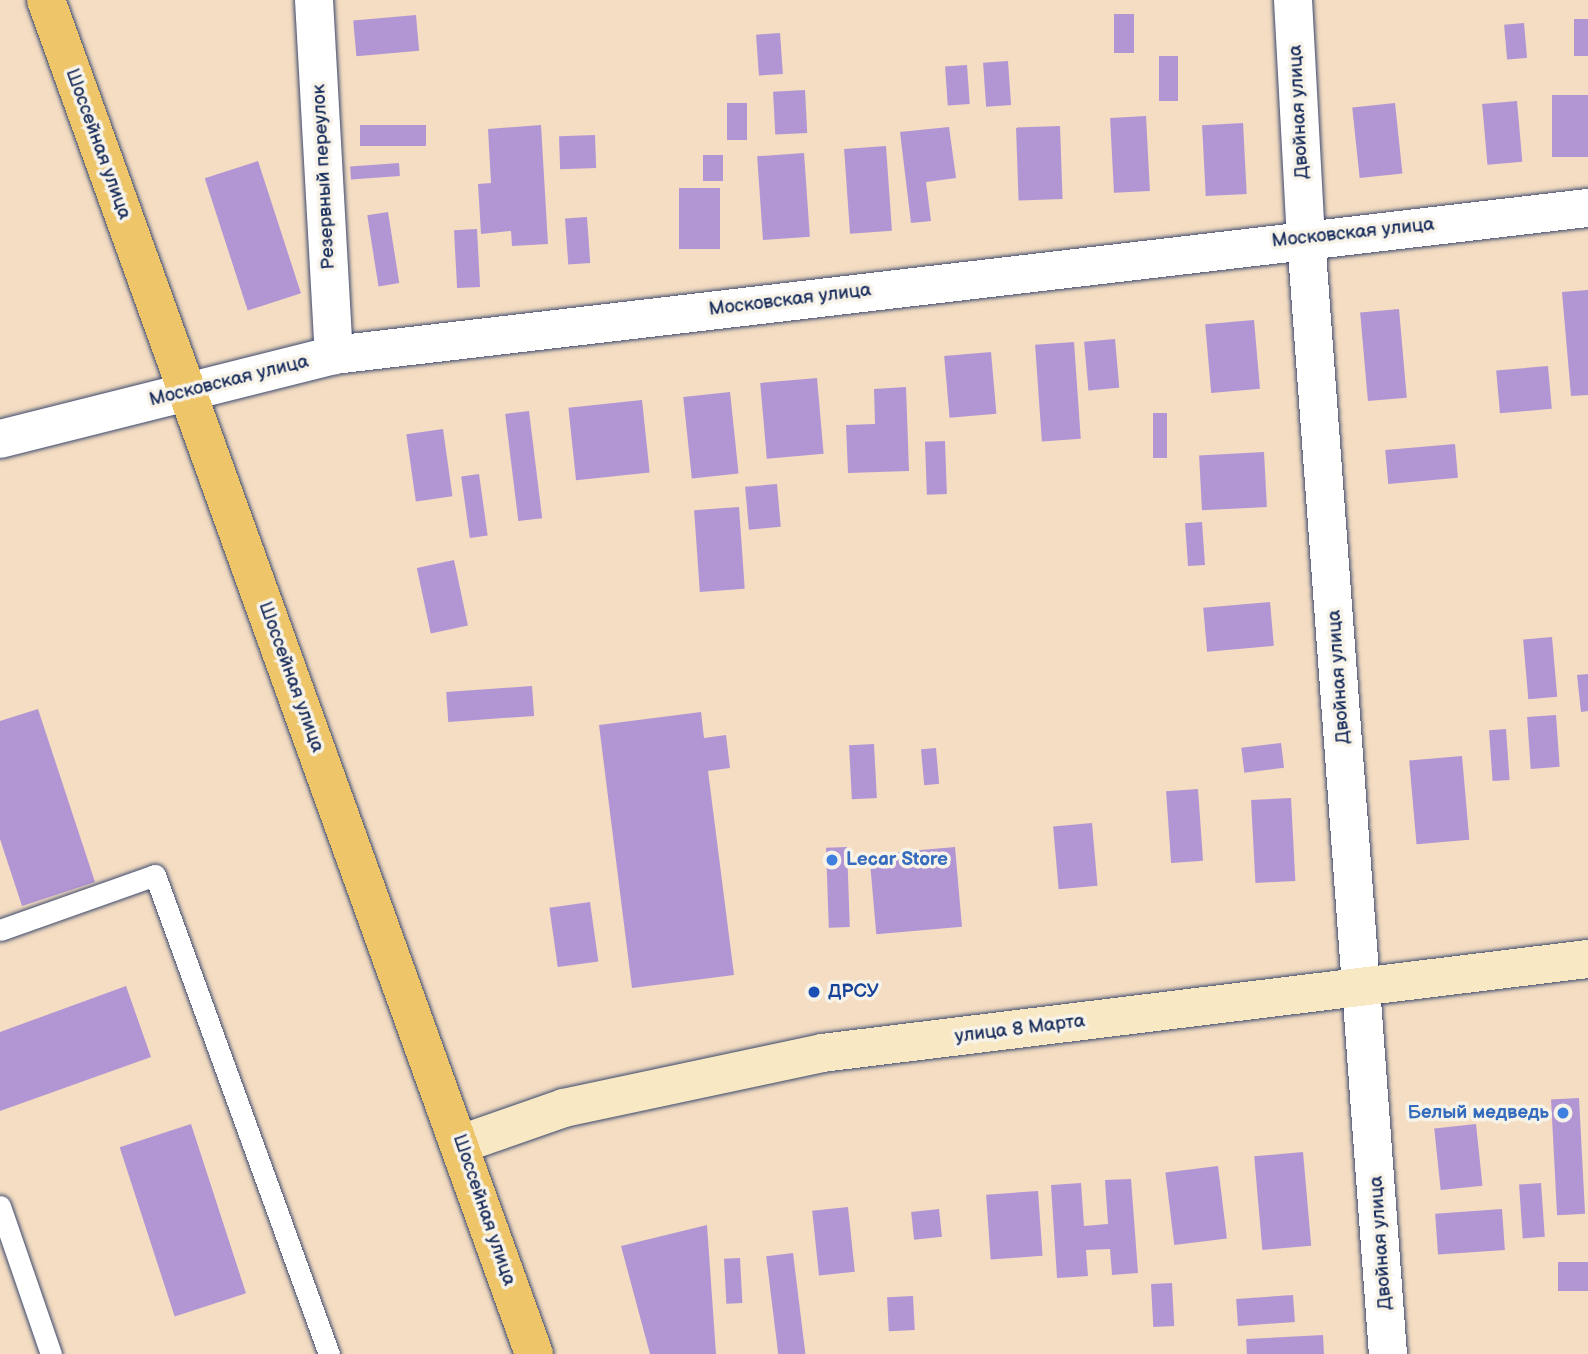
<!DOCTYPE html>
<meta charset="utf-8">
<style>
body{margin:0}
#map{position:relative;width:1588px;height:1354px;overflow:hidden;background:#f4ddc2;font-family:"Balsamiq Sans",sans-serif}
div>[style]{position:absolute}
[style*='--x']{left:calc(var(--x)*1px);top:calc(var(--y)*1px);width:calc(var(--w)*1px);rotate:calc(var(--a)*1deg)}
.building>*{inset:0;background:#b296d4;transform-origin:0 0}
.roads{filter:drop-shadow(0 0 2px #3c496d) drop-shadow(0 0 2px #3c496d)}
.lane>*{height:21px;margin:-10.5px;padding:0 10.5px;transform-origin:10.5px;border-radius:10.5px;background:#fff}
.street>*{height:38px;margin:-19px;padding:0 19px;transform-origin:19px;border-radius:19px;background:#fff}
.secondary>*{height:38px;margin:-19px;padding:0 19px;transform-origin:19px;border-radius:19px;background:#f8e8c3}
.highway>*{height:38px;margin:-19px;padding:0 19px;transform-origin:19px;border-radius:19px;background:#eec569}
.dots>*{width:19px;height:19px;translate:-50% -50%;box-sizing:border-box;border:4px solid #f7f3e8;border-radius:50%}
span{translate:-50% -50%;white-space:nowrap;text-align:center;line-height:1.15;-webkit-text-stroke:7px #f7f3e8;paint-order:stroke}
.street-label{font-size:19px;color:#1b2f5e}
.shop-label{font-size:19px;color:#366cbe;font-weight:700}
.left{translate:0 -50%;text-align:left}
.right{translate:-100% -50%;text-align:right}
.transit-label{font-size:19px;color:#164399;font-weight:700}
</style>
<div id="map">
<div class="building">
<i style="left:1114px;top:14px;width:20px;height:39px"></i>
<i style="left:416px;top:15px;width:36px;height:63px;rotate:85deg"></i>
<i style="left:1574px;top:19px;width:14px;height:37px"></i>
<i style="left:1524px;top:23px;width:35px;height:20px;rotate:85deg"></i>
<i style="left:780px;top:33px;width:41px;height:24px;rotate:86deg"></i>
<i style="left:1159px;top:56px;width:19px;height:45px"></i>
<i style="left:1008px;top:61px;width:44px;height:25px;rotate:86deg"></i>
<i style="left:967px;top:65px;width:39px;height:22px;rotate:86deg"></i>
<i style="left:805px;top:90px;width:43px;height:32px;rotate:87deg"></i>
<i style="left:1552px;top:95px;width:36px;height:62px"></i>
<i style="left:1517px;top:101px;width:61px;height:35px;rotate:85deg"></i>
<i style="left:727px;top:103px;width:20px;height:37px"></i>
<i style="left:1395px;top:103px;width:71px;height:43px;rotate:84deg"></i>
<i style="left:1146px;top:116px;width:75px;height:36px;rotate:87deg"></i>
<i style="left:1243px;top:123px;width:71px;height:41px;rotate:87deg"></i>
<i style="left:360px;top:125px;width:66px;height:21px"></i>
<i style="clip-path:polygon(541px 125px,548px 244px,512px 246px,511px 231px,481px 234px,478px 184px,491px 183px,488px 129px)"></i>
<i style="left:1060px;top:126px;width:73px;height:44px;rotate:88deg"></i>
<i style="clip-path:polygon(949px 127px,956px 178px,926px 182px,931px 221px,911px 223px,900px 132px)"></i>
<i style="left:595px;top:135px;width:33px;height:36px;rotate:88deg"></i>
<i style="left:886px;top:146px;width:85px;height:42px;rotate:86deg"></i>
<i style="left:804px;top:153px;width:84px;height:47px;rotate:86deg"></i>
<i style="left:703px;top:155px;width:20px;height:26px"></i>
<i style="left:258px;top:161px;width:139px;height:56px;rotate:72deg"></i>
<i style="left:399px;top:163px;width:13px;height:49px;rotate:86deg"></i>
<i style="left:679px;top:188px;width:41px;height:61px"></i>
<i style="left:388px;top:212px;width:72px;height:21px;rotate:81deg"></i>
<i style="left:587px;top:217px;width:46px;height:22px;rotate:86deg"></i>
<i style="left:477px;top:229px;width:58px;height:23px;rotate:87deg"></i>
<i style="clip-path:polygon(1588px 290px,1588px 395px,1571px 396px,1562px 292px)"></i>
<i style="left:1399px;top:309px;width:89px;height:39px;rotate:85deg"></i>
<i style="left:1254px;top:320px;width:69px;height:49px;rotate:85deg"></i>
<i style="left:1115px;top:339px;width:49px;height:31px;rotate:85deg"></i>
<i style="left:1074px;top:342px;width:97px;height:39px;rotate:86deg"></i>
<i style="left:991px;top:352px;width:62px;height:47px;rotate:85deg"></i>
<i style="left:1548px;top:366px;width:43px;height:52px;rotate:85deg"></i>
<i style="left:817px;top:378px;width:76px;height:57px;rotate:85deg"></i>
<i style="clip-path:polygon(906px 387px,909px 471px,848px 473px,846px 425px,875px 424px,874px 389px)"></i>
<i style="left:730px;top:392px;width:82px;height:47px;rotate:84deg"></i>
<i style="left:642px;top:400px;width:73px;height:74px;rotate:84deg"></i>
<i style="left:529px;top:411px;width:108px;height:24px;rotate:83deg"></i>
<i style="left:1153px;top:413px;width:14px;height:45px"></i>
<i style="left:443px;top:429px;width:68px;height:37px;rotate:82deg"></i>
<i style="left:945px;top:441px;width:53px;height:20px;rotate:88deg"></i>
<i style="left:1455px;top:444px;width:34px;height:70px;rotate:85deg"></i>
<i style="left:1264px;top:452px;width:55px;height:65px;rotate:87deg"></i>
<i style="left:479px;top:474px;width:62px;height:18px;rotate:82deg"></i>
<i style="left:777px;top:484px;width:43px;height:32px;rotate:85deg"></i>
<i style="left:739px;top:507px;width:82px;height:45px;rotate:86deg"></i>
<i style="left:1202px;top:522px;width:43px;height:17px;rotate:86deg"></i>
<i style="left:454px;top:560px;width:67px;height:38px;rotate:78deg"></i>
<i style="left:1270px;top:602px;width:44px;height:67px;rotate:85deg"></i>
<i style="left:1552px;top:637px;width:60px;height:29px;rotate:85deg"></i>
<i style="clip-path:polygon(1588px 674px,1588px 711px,1581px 712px,1577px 675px)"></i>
<i style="left:532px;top:686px;width:30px;height:86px;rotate:86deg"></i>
<i style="clip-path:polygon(38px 709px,95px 882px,22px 906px,0 839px,0 721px)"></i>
<i style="clip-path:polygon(701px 712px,704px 738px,726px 735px,730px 768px,708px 771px,734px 975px,632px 988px,599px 725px)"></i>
<i style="left:1556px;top:715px;width:52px;height:29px;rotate:86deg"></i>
<i style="left:1506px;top:729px;width:51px;height:17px;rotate:86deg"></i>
<i style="left:1281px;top:743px;width:25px;height:40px;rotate:83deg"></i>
<i style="left:874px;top:744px;width:54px;height:25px;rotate:87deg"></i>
<i style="left:936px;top:748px;width:36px;height:15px;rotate:85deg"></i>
<i style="left:1462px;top:756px;width:84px;height:53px;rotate:85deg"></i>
<i style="left:1198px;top:789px;width:72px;height:32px;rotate:86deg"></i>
<i style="left:1291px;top:798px;width:83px;height:40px;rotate:87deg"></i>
<i style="left:1092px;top:823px;width:63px;height:39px;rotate:85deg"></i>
<i style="left:847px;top:847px;width:80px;height:21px;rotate:88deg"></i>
<i style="left:955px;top:847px;width:80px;height:86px;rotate:85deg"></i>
<i style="left:590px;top:902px;width:60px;height:41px;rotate:82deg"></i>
<i style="clip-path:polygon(126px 986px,151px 1057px,0 1111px,0 1032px)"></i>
<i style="left:1579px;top:1098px;width:116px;height:28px;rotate:87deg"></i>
<i style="left:191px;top:1124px;width:178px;height:75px;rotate:72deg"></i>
<i style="left:1476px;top:1124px;width:62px;height:42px;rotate:84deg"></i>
<i style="left:1303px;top:1152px;width:94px;height:49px;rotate:85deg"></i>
<i style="left:1218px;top:1166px;width:73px;height:53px;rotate:83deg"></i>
<i style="clip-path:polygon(1131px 1179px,1138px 1273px,1112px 1275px,1110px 1249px,1086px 1250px,1088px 1276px,1057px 1278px,1051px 1185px,1081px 1183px,1084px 1226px,1108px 1224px,1105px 1180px)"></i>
<i style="left:1541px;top:1183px;width:54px;height:22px;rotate:86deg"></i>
<i style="left:1038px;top:1191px;width:65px;height:52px;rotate:86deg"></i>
<i style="left:848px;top:1207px;width:65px;height:36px;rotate:84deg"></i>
<i style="left:939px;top:1209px;width:28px;height:28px;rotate:84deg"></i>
<i style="left:1502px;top:1209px;width:41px;height:67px;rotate:86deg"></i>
<i style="clip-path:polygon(707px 1225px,716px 1354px,650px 1354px,621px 1246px)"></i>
<i style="left:793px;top:1253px;width:102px;height:27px;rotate:83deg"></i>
<i style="left:740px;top:1258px;width:45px;height:16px;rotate:87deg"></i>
<i style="left:1588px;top:1262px;width:29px;height:30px;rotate:90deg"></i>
<i style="left:1172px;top:1283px;width:43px;height:21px;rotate:87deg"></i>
<i style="left:1293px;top:1295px;width:27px;height:57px;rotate:86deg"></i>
<i style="left:913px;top:1296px;width:34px;height:26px;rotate:87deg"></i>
<i style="left:1323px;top:1335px;width:19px;height:77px;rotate:87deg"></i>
</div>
<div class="roads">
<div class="lane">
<i style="--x:0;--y:930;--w:164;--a:-19.5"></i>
<i style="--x:155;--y:875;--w:510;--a:70.04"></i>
<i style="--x:0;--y:1206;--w:157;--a:71"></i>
</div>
<div class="street">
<i style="--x:314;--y:0;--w:356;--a:86.8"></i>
<i style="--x:1293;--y:0;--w:238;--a:86.9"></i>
<i style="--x:1306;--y:238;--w:1119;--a:85.8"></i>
<i style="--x:0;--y:439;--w:344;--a:-14.1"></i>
<i style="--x:334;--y:355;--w:1263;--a:-6.69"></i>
</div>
<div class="secondary">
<i style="--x:461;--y:1144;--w:109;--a:-19.3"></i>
<i style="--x:564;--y:1108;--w:264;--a:-12"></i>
<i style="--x:822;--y:1053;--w:772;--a:-7"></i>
</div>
<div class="highway">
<i style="--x:46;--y:0;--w:1439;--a:70.18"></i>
</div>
</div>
<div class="dots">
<i style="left:832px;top:860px;background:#3f7fe0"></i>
<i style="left:814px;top:992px;background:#1a4fb4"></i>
<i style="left:1563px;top:1113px;background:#3f7fe0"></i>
</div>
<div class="street-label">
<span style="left:1299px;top:112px;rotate:-93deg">Двойная улица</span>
<span style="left:98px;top:144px;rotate:70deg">Шоссейная улица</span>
<span style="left:324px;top:177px;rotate:-93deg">Резервный переулок</span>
<span style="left:1353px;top:233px;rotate:-6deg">Московская улица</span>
<span style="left:790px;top:300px;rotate:-7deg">Московская улица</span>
<span style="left:229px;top:381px;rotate:-14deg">Московская улица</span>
<span style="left:291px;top:677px;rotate:70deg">Шоссейная улица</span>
<span style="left:1339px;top:677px;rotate:-94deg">Двойная улица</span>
<span style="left:1020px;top:1029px;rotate:-7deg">улица 8 Марта</span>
<span style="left:484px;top:1210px;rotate:71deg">Шоссейная улица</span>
<span style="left:1381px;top:1243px;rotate:-94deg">Двойная улица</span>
</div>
<div class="shop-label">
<span class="left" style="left:846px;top:860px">Lecar Store</span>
<span class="right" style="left:1549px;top:1113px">Белый медведь</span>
</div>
<div class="transit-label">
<span class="left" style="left:828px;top:992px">ДРСУ</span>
</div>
</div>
